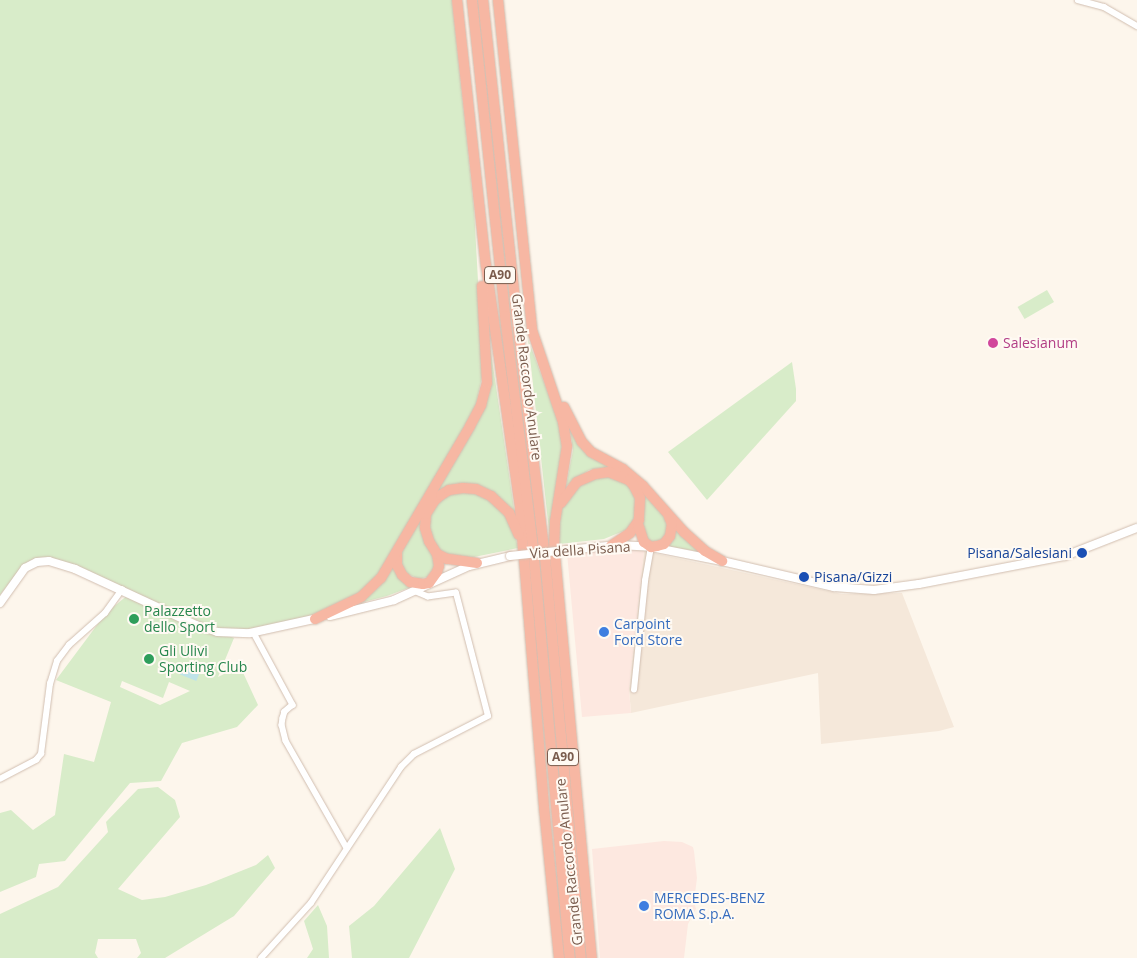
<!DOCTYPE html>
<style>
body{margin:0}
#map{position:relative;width:1137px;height:958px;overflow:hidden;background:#fdf6ec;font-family:"Open Sans",sans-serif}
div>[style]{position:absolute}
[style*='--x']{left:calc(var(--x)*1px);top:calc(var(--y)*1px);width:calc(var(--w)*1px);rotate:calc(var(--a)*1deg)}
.residential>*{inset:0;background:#f5e8da}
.commercial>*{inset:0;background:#fde8e0}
.green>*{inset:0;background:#d8ecc9;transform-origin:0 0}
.water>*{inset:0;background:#bfe3e8;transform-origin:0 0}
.roads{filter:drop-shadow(0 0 1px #d1beb0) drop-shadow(0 0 1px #d1beb0)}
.minor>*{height:5.5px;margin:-2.75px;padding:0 2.75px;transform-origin:2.75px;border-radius:2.75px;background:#fff}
.secondary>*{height:8px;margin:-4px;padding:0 4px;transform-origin:4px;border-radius:4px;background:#fff}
.motorway>*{height:10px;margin:-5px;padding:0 5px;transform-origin:5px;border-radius:5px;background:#f7b7a3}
.bridges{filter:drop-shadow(0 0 1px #d6c0b0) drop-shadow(0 0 1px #d6c0b0)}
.secondary-bridge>*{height:8px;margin:-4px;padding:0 4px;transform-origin:4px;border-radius:4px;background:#fff}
.dots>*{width:14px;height:14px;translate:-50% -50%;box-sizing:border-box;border:2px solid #fffaf3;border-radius:50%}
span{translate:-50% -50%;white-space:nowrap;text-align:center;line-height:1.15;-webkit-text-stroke:4px #fffaf3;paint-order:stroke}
.shield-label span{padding:1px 4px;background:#fffaf3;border:1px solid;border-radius:4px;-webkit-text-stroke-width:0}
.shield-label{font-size:12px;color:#7a5c4d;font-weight:700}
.hotel-label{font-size:14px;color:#b23c85}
.left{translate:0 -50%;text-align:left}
.street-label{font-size:14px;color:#7a5c4d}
.transit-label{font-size:14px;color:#164399}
.right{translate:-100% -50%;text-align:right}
.leisure-label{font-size:14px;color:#27864d}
.shop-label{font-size:14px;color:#366cbe}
</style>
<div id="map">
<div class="residential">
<i style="clip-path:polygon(644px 551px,842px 594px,902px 593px,954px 727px,939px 731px,821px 744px,818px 673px,631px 713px,629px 689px)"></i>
</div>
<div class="commercial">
<i style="clip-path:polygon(620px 549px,644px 551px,629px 689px,631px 713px,582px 717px,567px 553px)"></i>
<i style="clip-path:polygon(664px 841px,682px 842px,693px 847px,694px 851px,697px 878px,694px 902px,696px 909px,688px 924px,684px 958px,600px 958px,592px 849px)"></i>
</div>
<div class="green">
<i style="clip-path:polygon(0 0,452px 0,474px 208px,483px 372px,475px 410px,381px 574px,354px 599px,317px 615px,244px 630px,216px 629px,70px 564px,44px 557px,31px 560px,20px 569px,0 595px)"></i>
<i style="left:1047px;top:290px;width:14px;height:34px;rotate:60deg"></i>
<i style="clip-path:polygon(488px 332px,515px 515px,487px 489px,434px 496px,482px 411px)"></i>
<i style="clip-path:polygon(528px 339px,559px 423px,562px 446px,550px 540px)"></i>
<i style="clip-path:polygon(792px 362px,796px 389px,796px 401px,707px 500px,668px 452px)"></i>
<i style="clip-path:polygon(570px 429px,575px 438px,615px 469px,600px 468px,589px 470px,566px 486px,573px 450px)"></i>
<i style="clip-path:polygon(615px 476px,630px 487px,635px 495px,636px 510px,633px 522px,626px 530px,604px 539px,559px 544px,559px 527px,562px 506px,567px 497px,590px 478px)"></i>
<i style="clip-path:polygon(640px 490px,663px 515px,667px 525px,666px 536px,656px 545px,643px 537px)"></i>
<i style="clip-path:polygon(462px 491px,484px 496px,499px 505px,514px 529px,518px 548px,469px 558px,455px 558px,441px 551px,429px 533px,429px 517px,433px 508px,443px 497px)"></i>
<i style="clip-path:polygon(423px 514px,434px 556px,434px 568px,427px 577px,419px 579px,403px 572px,399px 556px)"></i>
<i style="clip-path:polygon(674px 524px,701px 552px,665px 546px)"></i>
<i style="clip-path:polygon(394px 565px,411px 587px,387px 596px,360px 603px,379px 587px)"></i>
<i style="clip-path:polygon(evenodd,129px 594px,234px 638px,218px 677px,240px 666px,258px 705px,237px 727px,182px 743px,161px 781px,130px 783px,65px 861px,39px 864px,36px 877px,0 892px,0 813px,11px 810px,33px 830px,55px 815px,64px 754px,94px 762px,111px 702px,56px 680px,106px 613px,129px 594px,122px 681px,163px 698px,169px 682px,190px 691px,160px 705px,120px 687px,122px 681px)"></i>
<i style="clip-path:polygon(158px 787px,175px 800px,180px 817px,118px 889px,142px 900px,165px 897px,206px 885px,256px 865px,268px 855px,275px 868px,234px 916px,165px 958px,137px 958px,141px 953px,136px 939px,98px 939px,95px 953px,98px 958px,0 958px,0 914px,58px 887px,108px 832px,106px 822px,138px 789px)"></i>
<i style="clip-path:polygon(440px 828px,455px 869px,409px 958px,352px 958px,349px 926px,374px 906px)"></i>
<i style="clip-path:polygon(318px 905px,327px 926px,329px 958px,307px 958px,313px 949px,304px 921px)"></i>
</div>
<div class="water">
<i style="left:183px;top:666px;width:18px;height:9px;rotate:22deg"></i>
</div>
<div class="roads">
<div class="minor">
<i style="--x:1078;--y:0;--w:27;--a:15"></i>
<i style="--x:1104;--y:7;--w:38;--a:30"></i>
<i style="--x:254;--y:633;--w:82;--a:61.6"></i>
<i style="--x:293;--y:705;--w:11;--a:139"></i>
<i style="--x:285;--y:712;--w:6;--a:108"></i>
<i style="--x:283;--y:718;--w:7;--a:98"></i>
<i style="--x:282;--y:725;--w:16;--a:76"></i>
<i style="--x:286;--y:741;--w:123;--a:60.3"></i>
<i style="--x:634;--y:690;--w:110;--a:-84.2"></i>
<i style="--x:645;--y:581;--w:35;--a:-80"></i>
<i style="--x:0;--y:779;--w:41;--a:-27.8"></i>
<i style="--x:36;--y:760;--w:8;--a:-50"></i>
<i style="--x:41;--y:754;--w:71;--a:-82.7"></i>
<i style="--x:50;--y:684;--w:24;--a:-73"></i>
<i style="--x:57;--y:661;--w:20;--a:-53"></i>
<i style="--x:69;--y:645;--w:48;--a:-41.6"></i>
<i style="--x:105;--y:613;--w:29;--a:-54"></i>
<i style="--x:261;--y:958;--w:74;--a:-47.7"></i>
<i style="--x:311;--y:903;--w:163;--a:-56.5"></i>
<i style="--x:401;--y:767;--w:18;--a:-45"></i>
<i style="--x:414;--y:754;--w:83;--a:-27.2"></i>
<i style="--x:488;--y:716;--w:127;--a:-104.6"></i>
<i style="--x:456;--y:593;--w:28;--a:172"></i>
<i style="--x:428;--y:597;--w:15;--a:-157"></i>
</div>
<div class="secondary">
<i style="--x:567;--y:550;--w:51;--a:-5.6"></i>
<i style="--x:618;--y:545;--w:33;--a:3"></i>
<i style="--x:651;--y:547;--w:72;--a:11.2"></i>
<i style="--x:722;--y:561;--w:115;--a:13.1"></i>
<i style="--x:834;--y:587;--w:40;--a:4.3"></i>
<i style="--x:874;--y:590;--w:45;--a:-7.6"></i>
<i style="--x:919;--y:584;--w:149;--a:-10.9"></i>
<i style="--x:1065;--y:556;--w:77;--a:-21.3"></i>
<i style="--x:0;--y:603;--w:43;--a:-54.5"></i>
<i style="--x:25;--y:568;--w:13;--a:-27"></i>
<i style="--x:37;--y:562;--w:12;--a:-5"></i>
<i style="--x:49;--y:561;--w:27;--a:17"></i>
<i style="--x:75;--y:569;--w:133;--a:24.8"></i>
<i style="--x:196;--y:625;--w:22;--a:18"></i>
<i style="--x:217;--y:632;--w:33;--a:2"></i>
<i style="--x:250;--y:633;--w:70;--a:-12.4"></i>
<i style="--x:330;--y:616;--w:66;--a:-14"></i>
<i style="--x:394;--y:600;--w:82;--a:-24.4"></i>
<i style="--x:469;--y:566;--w:42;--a:-13.7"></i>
</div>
<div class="motorway">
<i style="--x:457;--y:0;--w:267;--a:83.8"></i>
<i style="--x:486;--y:265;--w:245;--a:82"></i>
<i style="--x:520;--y:508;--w:42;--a:85.9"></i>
<i style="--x:472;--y:0;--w:318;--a:84"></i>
<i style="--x:505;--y:316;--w:235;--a:83.1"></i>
<i style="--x:483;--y:0;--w:313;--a:83.9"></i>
<i style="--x:516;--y:311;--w:239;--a:83.3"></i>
<i style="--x:498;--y:0;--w:332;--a:84.1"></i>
<i style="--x:532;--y:330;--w:97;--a:71.4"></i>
<i style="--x:563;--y:422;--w:24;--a:81"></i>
<i style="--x:567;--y:446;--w:77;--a:99"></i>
<i style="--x:555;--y:522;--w:25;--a:92"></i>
<i style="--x:564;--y:407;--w:39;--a:63"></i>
<i style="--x:582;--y:442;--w:13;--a:48"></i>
<i style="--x:591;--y:452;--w:36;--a:28"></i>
<i style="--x:623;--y:469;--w:26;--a:40"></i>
<i style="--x:643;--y:486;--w:62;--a:48.3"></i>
<i style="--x:684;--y:532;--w:28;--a:42"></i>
<i style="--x:705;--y:551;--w:20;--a:30"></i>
<i style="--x:561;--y:503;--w:26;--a:-53"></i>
<i style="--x:577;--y:482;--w:20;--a:-24"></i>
<i style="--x:595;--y:474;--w:14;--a:-8"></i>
<i style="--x:609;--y:472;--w:22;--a:22"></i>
<i style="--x:629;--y:480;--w:8;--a:50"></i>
<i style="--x:634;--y:486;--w:13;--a:63"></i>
<i style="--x:640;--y:498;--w:22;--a:93"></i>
<i style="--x:639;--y:520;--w:16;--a:125"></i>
<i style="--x:630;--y:533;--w:23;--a:146"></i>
<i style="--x:638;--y:524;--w:19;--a:72"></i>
<i style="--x:644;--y:542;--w:9;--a:36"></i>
<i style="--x:651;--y:547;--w:6;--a:-9"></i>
<i style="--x:657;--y:546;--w:7;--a:-16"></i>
<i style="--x:664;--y:544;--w:10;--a:-53"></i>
<i style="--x:670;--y:536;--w:12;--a:-81"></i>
<i style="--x:672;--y:524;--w:8;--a:-113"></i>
<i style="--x:397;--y:554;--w:11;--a:90"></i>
<i style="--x:397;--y:565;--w:11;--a:63"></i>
<i style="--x:402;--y:575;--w:11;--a:41"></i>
<i style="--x:410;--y:582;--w:13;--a:9"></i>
<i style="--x:423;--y:584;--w:6;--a:-9"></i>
<i style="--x:429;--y:583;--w:14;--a:-54"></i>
<i style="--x:437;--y:572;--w:6;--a:-72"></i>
<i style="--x:439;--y:566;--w:12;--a:-99"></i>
<i style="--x:555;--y:555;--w:405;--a:84.8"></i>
<i style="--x:545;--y:557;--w:403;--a:84.9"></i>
<i style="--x:524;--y:558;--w:250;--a:85.4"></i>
<i style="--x:544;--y:807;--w:152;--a:84.3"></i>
<i style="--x:534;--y:558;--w:402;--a:84.9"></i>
<i style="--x:477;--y:563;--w:30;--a:-172"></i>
<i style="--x:447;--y:559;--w:11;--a:-153"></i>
<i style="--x:437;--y:554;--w:15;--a:-122"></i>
<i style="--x:429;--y:541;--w:14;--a:-107"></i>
<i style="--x:425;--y:528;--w:14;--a:-86"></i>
<i style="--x:426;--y:514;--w:15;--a:-58"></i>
<i style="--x:434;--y:501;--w:9;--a:-41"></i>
<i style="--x:441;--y:495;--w:9;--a:-32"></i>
<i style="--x:449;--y:490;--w:14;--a:-8"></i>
<i style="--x:463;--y:488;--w:13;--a:4"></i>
<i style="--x:476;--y:489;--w:17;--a:25"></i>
<i style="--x:491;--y:496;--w:25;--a:43"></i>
<i style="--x:509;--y:513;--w:24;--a:66"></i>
<i style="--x:315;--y:619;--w:51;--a:-25.6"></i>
<i style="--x:361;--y:597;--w:28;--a:-44"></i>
<i style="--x:381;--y:578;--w:176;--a:-59.6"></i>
<i style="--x:470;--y:426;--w:24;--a:-62"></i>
<i style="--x:481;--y:405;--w:23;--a:-75"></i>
<i style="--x:487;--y:383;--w:97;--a:-93"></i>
</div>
</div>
<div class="bridges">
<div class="secondary-bridge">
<i style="--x:510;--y:556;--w:57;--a:-6"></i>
</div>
</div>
<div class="dots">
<i style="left:993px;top:343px;background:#d1479c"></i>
<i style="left:1082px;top:553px;background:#1a4fb4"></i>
<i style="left:804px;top:577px;background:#1a4fb4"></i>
<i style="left:134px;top:619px;background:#2e9e5b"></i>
<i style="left:604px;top:632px;background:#3f7fe0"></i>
<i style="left:149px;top:659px;background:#2e9e5b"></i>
<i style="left:644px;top:906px;background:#3f7fe0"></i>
</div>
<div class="shield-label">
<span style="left:500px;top:275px">A90</span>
<span style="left:563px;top:757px">A90</span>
</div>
<div class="hotel-label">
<span class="left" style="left:1003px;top:343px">Salesianum</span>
</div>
<div class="street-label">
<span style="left:527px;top:377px;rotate:83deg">Grande Raccordo Anulare</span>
<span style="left:580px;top:550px;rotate:-4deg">Via della Pisana</span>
<span style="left:569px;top:862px;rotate:-96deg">Grande Raccordo Anulare</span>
</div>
<div class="transit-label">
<span class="right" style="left:1072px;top:553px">Pisana/Salesiani</span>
<span class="left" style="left:814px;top:577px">Pisana/Gizzi</span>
</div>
<div class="leisure-label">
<span class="left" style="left:144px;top:619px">Palazzetto<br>dello Sport</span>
<span class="left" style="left:159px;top:659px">Gli Ulivi<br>Sporting Club</span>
</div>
<div class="shop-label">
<span class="left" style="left:614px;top:632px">Carpoint<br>Ford Store</span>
<span class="left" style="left:654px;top:906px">MERCEDES-BENZ<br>ROMA S.p.A.</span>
</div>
</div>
